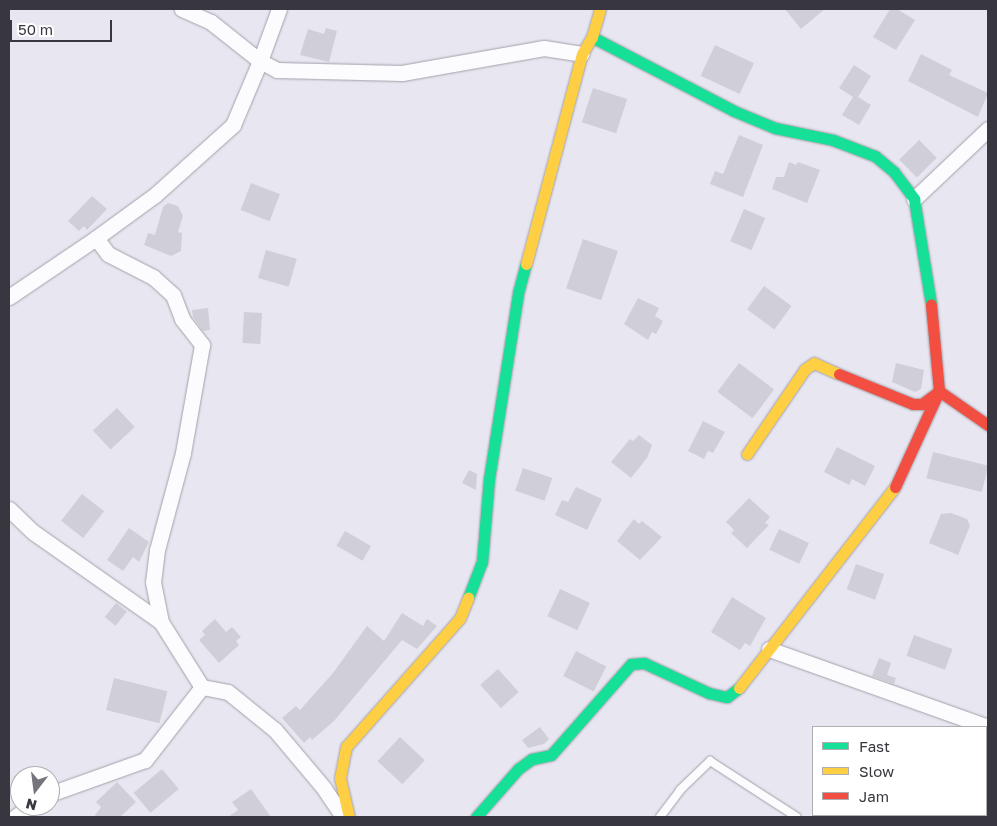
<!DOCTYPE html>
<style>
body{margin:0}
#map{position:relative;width:997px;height:826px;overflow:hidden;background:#e8e6f1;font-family:"Golos Text",sans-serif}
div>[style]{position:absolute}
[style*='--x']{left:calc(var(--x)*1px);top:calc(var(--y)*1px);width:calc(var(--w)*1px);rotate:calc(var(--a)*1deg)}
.building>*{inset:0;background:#d0cfd7;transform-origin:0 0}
.roads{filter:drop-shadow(0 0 1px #a3a1aa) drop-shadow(0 0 1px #a3a1aa)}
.lane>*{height:8px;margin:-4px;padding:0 4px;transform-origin:4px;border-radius:4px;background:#fcfbfd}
.street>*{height:15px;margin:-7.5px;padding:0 7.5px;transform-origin:7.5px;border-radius:7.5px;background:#fcfbfd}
.fast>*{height:11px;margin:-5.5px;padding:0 5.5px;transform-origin:5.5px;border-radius:5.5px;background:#16e098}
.slow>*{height:11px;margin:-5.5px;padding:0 5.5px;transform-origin:5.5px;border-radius:5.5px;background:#ffcf43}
.jam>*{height:11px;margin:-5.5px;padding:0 5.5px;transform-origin:5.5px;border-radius:5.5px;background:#f24e42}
span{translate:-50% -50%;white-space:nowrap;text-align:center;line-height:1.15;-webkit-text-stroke:5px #fff;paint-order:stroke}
.frame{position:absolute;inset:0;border:10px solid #38373f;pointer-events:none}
.legend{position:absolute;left:812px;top:726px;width:175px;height:90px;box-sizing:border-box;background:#fff;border:1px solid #afafb2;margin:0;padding:6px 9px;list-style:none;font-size:15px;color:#38373f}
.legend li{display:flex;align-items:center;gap:10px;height:25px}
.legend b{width:25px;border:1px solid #afafb2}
.north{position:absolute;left:10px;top:766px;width:50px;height:50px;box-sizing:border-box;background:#fff;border:1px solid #afafb2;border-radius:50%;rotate:195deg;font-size:14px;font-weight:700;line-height:20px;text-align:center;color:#38373f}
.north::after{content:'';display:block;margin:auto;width:18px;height:22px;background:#76747d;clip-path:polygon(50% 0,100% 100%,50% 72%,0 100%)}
.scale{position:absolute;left:10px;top:20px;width:102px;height:22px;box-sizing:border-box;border:2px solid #38373f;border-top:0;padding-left:6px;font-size:15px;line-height:18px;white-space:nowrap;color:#38373f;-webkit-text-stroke:4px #fff;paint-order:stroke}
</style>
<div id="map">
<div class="building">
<i style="clip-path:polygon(785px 9px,825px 9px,801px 29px)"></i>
<i style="clip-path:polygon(890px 9px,897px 9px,915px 20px,896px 50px,873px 37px)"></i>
<i style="clip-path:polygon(326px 28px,337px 31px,329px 62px,300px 55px,308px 29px,324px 34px)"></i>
<i style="left:715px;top:45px;width:43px;height:34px;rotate:25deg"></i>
<i style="clip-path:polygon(921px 54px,952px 70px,949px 75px,988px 93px,978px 117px,908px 81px)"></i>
<i style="clip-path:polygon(854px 65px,871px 76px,858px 97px,871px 105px,859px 125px,842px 115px,853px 97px,839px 88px)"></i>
<i style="left:593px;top:88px;width:36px;height:36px;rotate:18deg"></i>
<i style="clip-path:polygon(739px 135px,763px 145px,743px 197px,710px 184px,715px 171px,723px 174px)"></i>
<i style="left:919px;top:140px;width:25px;height:28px;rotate:45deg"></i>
<i style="clip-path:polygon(789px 162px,796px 165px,798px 162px,820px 170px,807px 203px,772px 189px,776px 177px,784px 177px)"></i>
<i style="left:251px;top:183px;width:31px;height:29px;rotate:21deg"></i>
<i style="clip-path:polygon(92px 196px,107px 209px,87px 230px,84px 226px,79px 231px,68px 221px)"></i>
<i style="clip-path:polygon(168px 203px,178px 206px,183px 216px,178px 232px,182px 233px,181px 251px,171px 256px,144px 245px,148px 233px,155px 235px,163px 207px)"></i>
<i style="left:744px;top:209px;width:23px;height:35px;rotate:23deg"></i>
<i style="left:583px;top:239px;width:37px;height:52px;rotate:19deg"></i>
<i style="left:266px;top:250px;width:32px;height:29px;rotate:16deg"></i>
<i style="left:764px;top:286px;width:34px;height:29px;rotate:36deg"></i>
<i style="clip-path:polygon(638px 298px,659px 308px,655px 316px,663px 321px,656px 334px,652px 332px,648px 340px,624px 324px)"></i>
<i style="clip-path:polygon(208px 308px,210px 330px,203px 331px,193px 317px,192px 310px)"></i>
<i style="left:244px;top:312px;width:18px;height:31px;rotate:3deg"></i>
<i style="left:739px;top:363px;width:44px;height:36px;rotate:37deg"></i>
<i style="clip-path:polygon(896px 363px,924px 370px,921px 389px,915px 392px,892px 382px)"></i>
<i style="left:117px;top:408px;width:26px;height:33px;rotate:47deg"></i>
<i style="clip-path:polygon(703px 421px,725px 432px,713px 453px,708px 451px,704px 459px,688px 451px)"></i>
<i style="clip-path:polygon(639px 435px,652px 445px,647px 458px,631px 478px,611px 462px,630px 439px,633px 441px)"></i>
<i style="clip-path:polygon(837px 447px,875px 466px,865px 486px,852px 479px,849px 485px,824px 472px)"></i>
<i style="left:933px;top:452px;width:57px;height:27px;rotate:14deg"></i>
<i style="left:523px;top:468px;width:31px;height:24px;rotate:19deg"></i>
<i style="clip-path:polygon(469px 470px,477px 474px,476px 490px,462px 483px)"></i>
<i style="clip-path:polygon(576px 487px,602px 499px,587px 530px,555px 515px,562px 500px,568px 502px)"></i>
<i style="left:82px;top:494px;width:28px;height:34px;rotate:38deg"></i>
<i style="clip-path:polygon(749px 498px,770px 517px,765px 523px,769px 525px,747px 548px,731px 533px,734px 530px,726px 522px)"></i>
<i style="clip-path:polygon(951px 513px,967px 519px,970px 526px,958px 555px,929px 543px,941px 514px)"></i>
<i style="clip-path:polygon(634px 519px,639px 524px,642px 521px,662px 537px,640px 560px,617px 541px)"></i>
<i style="clip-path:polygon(129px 528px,149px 542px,139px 562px,133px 557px,123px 571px,107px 560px)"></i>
<i style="left:779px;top:529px;width:33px;height:23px;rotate:25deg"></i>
<i style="left:345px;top:531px;width:30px;height:17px;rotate:30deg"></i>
<i style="left:856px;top:564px;width:30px;height:27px;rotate:20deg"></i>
<i style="left:560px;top:589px;width:33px;height:30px;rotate:25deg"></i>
<i style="clip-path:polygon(732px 597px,766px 618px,750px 646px,745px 643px,740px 650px,711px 632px)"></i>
<i style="left:116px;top:603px;width:14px;height:18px;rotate:39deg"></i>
<i style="clip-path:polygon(402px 613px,423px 626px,427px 619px,437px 626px,417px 649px,402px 640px,334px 721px,312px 740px,310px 737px,304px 743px,282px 718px,296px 706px,300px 710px,333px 673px,367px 626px,384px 641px)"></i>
<i style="clip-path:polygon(215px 619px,226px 632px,232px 627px,241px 637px,236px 641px,239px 645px,219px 663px,199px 640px,205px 635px,202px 631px)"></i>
<i style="left:914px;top:635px;width:41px;height:22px;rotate:20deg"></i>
<i style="left:576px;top:651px;width:34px;height:28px;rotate:27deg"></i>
<i style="clip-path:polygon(879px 658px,891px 663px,887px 675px,896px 678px,894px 684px,872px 676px)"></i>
<i style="left:498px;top:669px;width:31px;height:24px;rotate:48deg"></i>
<i style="left:114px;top:678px;width:55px;height:33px;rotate:14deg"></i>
<i style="clip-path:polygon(540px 727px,549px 739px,544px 744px,528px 748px,522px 740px)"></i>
<i style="left:400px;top:737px;width:34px;height:33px;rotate:43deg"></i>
<i style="left:162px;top:769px;width:26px;height:37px;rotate:50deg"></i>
<i style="clip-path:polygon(117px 782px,136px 802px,120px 817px,94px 817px,101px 807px,96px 802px)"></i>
<i style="clip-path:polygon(251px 789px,271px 817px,228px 817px,238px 810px,232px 802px)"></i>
</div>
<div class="roads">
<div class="lane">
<i style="--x:660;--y:817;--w:34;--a:-53"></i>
<i style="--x:680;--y:790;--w:42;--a:-44"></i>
<i style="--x:710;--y:761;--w:103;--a:32.8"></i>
</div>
<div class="street">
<i style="--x:279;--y:9;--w:55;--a:110.1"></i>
<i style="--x:260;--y:61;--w:19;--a:28"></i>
<i style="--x:277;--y:70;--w:125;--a:1.4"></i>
<i style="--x:402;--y:73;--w:144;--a:-10"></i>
<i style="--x:544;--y:48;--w:38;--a:9"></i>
<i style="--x:914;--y:199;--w:102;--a:-43.4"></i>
<i style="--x:96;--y:238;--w:73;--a:-36.1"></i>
<i style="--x:155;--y:195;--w:105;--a:-41.9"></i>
<i style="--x:233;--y:125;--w:69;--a:-67.1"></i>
<i style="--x:260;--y:61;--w:63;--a:-141.5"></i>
<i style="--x:211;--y:22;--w:32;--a:-156"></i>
<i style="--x:9;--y:297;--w:105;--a:-34.1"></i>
<i style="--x:96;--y:238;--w:20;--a:53"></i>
<i style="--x:108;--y:254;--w:51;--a:27.1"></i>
<i style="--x:153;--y:277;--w:27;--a:42"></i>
<i style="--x:173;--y:295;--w:26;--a:69"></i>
<i style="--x:182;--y:319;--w:33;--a:52"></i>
<i style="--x:202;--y:345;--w:110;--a:100"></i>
<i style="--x:183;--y:453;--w:100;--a:105"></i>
<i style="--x:157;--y:550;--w:32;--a:97"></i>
<i style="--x:153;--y:582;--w:41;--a:78.7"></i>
<i style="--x:9;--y:509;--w:33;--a:44"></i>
<i style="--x:33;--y:532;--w:156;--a:35.1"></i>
<i style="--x:161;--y:622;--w:77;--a:57.8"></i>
<i style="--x:202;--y:687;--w:93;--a:128"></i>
<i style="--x:145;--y:760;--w:101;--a:160.3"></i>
<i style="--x:769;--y:649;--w:232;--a:19.6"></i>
<i style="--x:202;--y:687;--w:26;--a:11"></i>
<i style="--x:228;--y:692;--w:60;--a:39"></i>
<i style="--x:275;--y:730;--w:75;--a:49.9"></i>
<i style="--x:323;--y:787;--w:36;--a:56"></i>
<i style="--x:15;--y:817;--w:19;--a:-36"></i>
</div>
<div class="fast">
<i style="--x:592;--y:37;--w:160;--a:27.5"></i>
<i style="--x:734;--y:111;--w:44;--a:22.5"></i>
<i style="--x:775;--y:128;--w:59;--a:11.7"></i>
<i style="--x:833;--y:140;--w:45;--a:20.9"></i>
<i style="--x:875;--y:156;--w:25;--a:40"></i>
<i style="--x:894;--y:172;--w:34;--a:53"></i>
<i style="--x:914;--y:199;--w:106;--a:80.8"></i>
<i style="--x:468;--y:598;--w:39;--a:-69"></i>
<i style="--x:482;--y:562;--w:83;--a:-85.2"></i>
<i style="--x:489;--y:479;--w:188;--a:-81.1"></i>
<i style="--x:518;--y:293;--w:30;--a:-75"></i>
<i style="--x:476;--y:817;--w:64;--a:-48.8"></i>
<i style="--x:518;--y:769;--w:17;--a:-36"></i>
<i style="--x:532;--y:759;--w:19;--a:-12"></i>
<i style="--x:551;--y:755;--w:121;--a:-48.7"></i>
<i style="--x:631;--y:664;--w:13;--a:-4"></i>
<i style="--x:644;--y:663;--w:72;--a:24.8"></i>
<i style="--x:709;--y:693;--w:18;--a:13"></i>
<i style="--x:727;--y:697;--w:15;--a:-37"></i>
</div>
<div class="slow">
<i style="--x:526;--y:264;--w:217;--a:-75.1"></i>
<i style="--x:582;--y:54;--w:20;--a:-60"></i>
<i style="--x:592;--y:37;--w:29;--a:-74"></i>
<i style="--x:747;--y:454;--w:103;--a:-55.7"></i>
<i style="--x:805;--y:369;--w:11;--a:-34"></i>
<i style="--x:814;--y:363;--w:27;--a:24"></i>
<i style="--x:739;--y:688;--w:254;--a:-52.2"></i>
<i style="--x:349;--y:817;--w:40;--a:-103"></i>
<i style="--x:340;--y:778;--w:32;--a:-79"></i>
<i style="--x:346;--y:747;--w:172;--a:-48.5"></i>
<i style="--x:460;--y:618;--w:22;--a:-68"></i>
</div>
<div class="jam">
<i style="--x:839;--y:374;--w:80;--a:22.1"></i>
<i style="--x:913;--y:404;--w:9;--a:0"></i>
<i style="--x:922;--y:404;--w:21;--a:-37"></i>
<i style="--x:939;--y:391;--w:87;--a:-95.3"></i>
<i style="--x:895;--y:487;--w:106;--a:-65.4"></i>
<i style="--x:939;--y:391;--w:60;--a:34.8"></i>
</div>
</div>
<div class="frame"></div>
<ul class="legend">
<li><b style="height:6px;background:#16e098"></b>Fast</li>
<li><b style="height:6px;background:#ffcf43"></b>Slow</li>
<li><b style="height:6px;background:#f24e42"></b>Jam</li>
</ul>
<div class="north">N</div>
<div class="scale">50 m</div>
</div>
